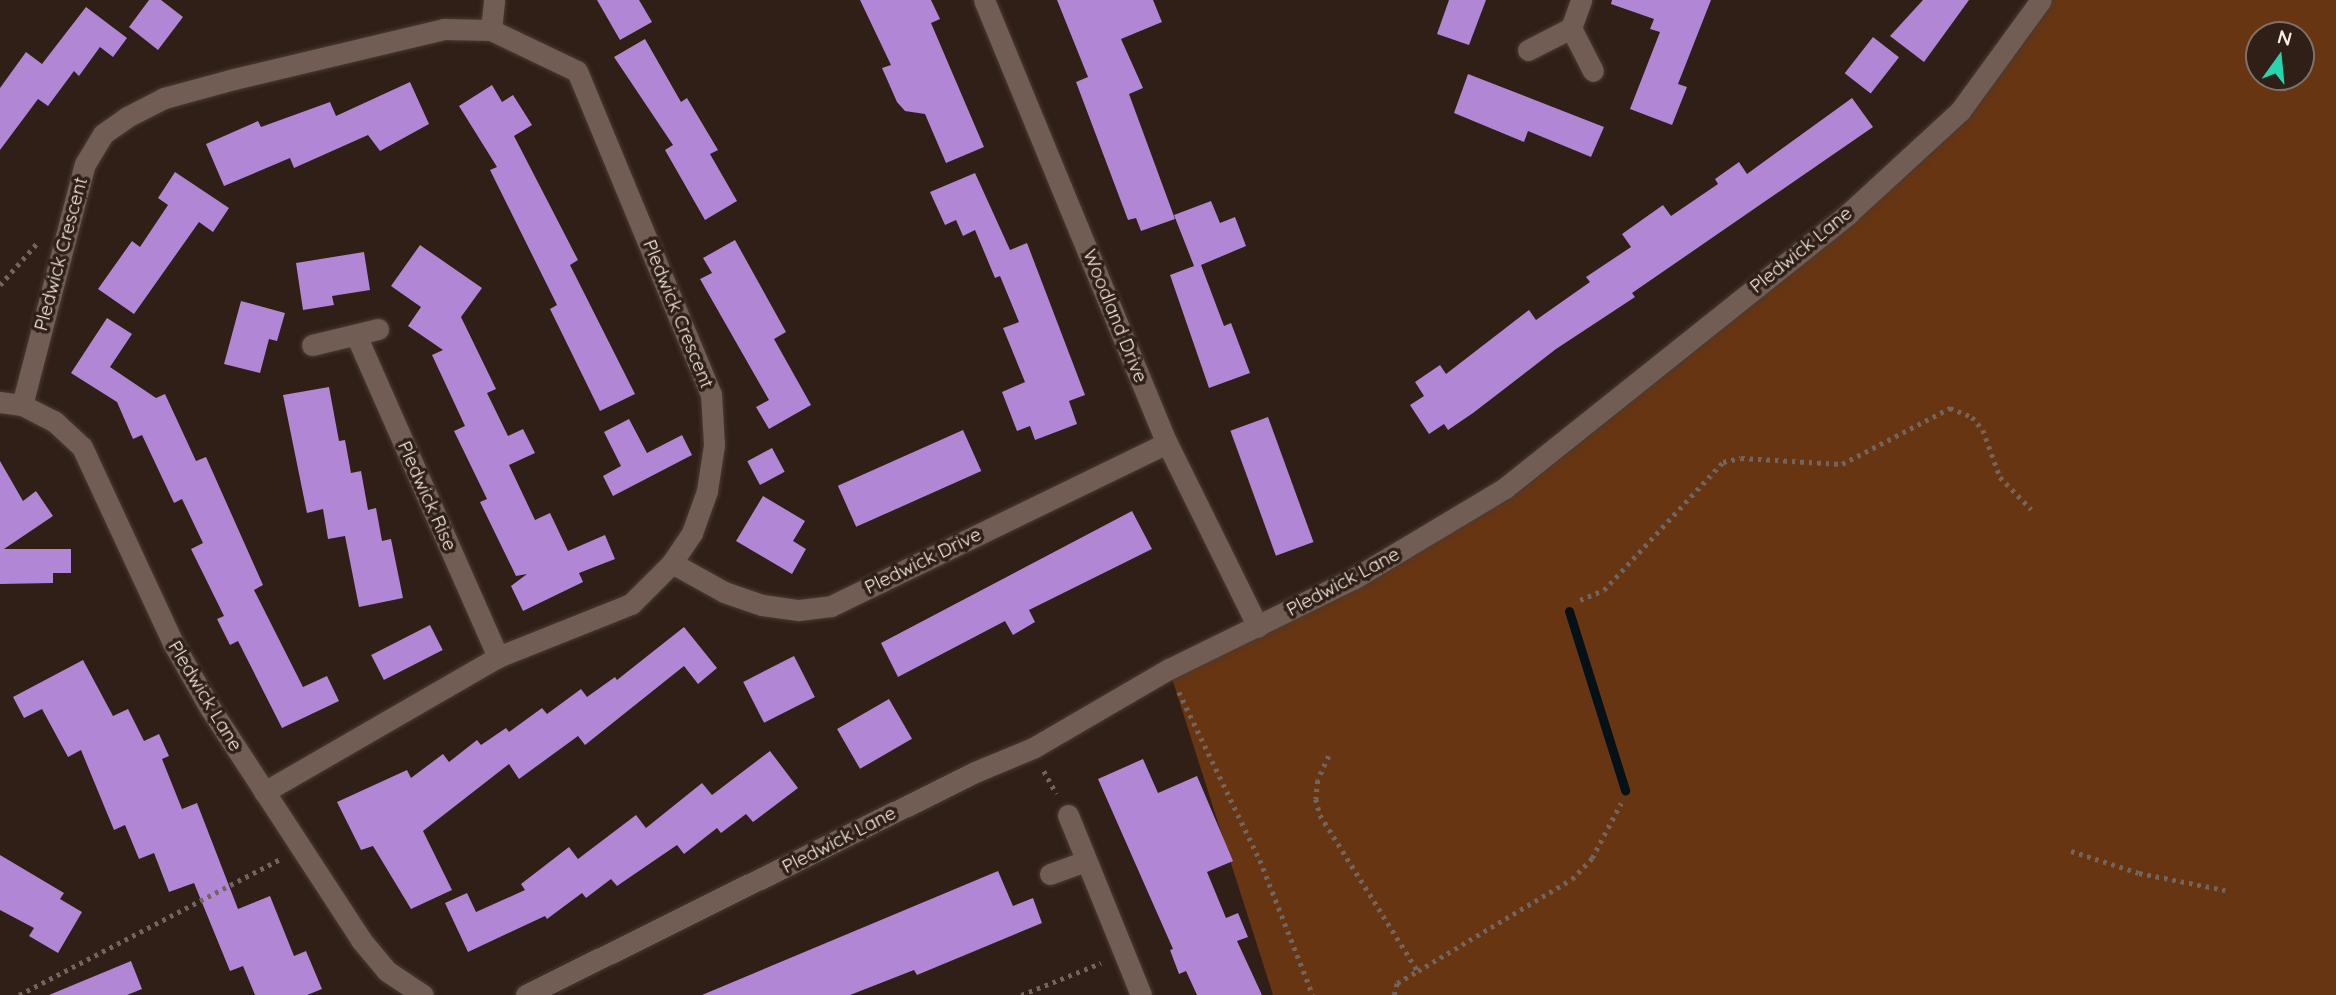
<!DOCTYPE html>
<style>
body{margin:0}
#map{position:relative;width:2336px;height:995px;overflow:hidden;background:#2f1f16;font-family:Quicksand,sans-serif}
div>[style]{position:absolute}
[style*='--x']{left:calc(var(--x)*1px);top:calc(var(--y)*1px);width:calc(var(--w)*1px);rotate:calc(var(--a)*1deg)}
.green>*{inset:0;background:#683512}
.stream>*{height:9px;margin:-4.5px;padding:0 4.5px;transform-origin:4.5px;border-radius:4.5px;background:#041218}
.building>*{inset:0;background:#b186d4;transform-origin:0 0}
.path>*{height:4.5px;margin-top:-2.25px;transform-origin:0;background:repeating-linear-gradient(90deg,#73655d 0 3.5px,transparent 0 8.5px)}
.roads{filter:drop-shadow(0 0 2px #483a34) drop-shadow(0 0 2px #483a34)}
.minor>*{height:21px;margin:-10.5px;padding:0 10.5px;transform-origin:10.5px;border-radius:10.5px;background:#715d53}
span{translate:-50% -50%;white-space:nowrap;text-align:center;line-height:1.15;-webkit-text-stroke:7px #2f1f16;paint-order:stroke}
.street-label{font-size:19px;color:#f8ede6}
.north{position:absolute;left:2245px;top:21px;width:70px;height:70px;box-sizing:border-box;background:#2f1f16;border:2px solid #7f7169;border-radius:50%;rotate:15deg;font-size:19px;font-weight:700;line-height:28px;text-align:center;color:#f8ede6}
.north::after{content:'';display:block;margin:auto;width:24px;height:32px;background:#27d5ad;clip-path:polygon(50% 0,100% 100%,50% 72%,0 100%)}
</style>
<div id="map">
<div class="green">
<i style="clip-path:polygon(evenodd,2041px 0,2336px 0,2336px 995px,1273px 995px,1169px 669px,1505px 488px,1960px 111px,2041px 0,2259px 35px,2301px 35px,2301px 77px,2259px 77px,2259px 35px)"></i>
</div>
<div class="stream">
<i style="--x:1569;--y:611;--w:188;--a:72.6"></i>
</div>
<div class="building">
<i style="clip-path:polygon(149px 0,161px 0,183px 17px,158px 50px,129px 27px)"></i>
<i style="clip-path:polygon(597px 0,639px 0,652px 22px,620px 40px)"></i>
<i style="clip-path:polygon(860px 0,931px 0,940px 19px,931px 23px,984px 147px,946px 163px,925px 114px,905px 111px,897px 102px,882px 68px,891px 65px)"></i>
<i style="clip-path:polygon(1057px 0,1153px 0,1162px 22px,1121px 39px,1143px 88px,1129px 94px,1175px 219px,1141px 231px,1136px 218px,1128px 220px,1076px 82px,1088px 77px)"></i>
<i style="clip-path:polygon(1449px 0,1486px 0,1469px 45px,1437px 34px)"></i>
<i style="clip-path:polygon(1612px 0,1711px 0,1678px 84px,1687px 87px,1672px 125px,1630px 109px,1660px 32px,1650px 29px,1654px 19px,1611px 4px)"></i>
<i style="clip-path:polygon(1923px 0,1969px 0,1924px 62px,1890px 36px)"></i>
<i style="clip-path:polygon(86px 7px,127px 38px,113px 57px,100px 47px,79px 76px,74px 71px,48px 106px,38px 99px,0 150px,0 88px,26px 52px,42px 64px)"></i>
<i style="left:1873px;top:37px;width:33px;height:46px;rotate:38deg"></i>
<i style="clip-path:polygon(645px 39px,681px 102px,687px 98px,718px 150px,710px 154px,737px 201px,705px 220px,665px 150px,673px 145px,614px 57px)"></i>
<i style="clip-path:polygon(1468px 74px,1604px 127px,1591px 157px,1528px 131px,1524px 142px,1454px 113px)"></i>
<i style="clip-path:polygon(410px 82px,429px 124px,380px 151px,368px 135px,294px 168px,290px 158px,224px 186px,206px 144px,258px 121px,261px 127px,330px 102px,336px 116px)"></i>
<i style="clip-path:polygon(492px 85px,502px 102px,513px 95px,532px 125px,514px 136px,578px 260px,570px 265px,635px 394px,600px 411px,550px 309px,557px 305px,490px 170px,497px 167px,459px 106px)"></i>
<i style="clip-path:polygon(1852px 98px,1873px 127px,1632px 293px,1635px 297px,1556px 349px,1473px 413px,1448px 430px,1444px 424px,1429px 434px,1410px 405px,1424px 396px,1415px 382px,1440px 365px,1446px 374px,1529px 310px,1536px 320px,1590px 282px,1586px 277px,1631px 247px,1622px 234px,1663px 205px,1671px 216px,1718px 184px,1715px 179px,1739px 162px,1747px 174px)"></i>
<i style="clip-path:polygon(175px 172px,229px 208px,213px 232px,199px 222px,134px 314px,98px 289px,132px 241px,140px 247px,168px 205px,158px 198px)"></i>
<i style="clip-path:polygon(975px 173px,1010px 250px,1027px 243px,1085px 395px,1069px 401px,1077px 424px,1035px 440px,1030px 426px,1017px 431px,1002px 392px,1025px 382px,1003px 328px,1019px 322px,1000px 276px,995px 278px,975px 230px,963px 236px,956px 220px,945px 225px,930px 192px)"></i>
<i style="clip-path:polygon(1211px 201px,1220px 223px,1235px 217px,1246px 246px,1201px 265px,1224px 326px,1231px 323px,1250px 373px,1209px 388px,1170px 275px,1194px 266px,1174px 215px)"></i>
<i style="clip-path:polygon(735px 240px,786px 332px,774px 339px,811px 405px,769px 429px,756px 407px,769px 400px,700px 279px,712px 273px,703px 258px)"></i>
<i style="clip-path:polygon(420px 245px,482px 288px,461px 317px,496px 389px,487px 393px,508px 436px,523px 429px,535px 453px,509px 465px,535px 520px,550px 513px,568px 551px,605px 535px,615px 559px,579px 573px,583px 582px,523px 611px,511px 586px,527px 574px,516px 576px,480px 502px,487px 499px,454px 431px,465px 426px,432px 355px,443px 350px,408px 326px,421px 307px,391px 286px)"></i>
<i style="clip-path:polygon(364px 252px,370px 290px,332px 296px,334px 305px,303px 310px,296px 263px)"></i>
<i style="clip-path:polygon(241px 301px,285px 313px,277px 341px,269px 339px,260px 373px,224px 364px)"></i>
<i style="clip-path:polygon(107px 318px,132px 334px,110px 367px,156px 398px,165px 394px,196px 461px,206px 457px,263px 585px,254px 590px,303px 687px,327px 676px,339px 701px,282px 728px,238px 641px,230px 645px,217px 619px,224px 616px,191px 549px,203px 543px,182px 499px,174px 503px,142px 435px,133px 439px,117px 402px,71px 373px)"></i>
<i style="clip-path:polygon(329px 387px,339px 441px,345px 440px,351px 473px,361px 471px,368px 510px,376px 508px,382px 541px,391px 539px,403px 598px,359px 607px,345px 536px,328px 539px,323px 509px,307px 513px,283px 395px)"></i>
<i style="left:1268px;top:417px;width:133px;height:40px;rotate:70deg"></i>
<i style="clip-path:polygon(629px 419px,647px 453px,682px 435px,692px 455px,613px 496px,603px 476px,621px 466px,604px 432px)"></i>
<i style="left:963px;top:430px;width:45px;height:137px;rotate:66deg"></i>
<i style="left:772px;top:448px;width:27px;height:28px;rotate:62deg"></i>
<i style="clip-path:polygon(0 461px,23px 501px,36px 491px,53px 516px,4px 549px,71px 549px,71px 573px,53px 573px,53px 583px,0 584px)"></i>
<i style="clip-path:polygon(763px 496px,805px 521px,793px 541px,806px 549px,792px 574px,736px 541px)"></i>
<i style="clip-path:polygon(1132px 511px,1152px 549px,1029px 610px,1035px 622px,1013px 635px,1005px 621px,898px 677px,881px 643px)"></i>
<i style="left:430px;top:625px;width:28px;height:66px;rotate:63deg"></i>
<i style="clip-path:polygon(684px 627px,717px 668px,698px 684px,684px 666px,585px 745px,578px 736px,519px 779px,509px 764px,423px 831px,452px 890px,411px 909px,373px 846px,361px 850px,337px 802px,407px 770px,411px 778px,443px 754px,449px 762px,477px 740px,481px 745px,506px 728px,509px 732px,542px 708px,547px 714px,581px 689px,587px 697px,615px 677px,617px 680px)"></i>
<i style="left:794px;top:656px;width:46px;height:57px;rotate:63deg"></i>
<i style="clip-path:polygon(83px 660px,113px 716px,128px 709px,144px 741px,159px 734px,169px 756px,162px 759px,182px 809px,197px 803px,238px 909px,270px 896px,294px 956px,306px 951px,322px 989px,307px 995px,255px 995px,243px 966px,230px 971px,194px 883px,169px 892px,154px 853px,139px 859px,125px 825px,114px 830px,81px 750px,68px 757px,42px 709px,24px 718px,13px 697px)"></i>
<i style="left:889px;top:699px;width:46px;height:60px;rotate:60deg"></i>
<i style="clip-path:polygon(770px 751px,798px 788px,753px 822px,746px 814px,721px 833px,717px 828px,684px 854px,677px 845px,617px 886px,611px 879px,586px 898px,582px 893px,547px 919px,545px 916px,468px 952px,445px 903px,467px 893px,476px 912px,525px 890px,521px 884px,569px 847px,578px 859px,636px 815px,646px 828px,702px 783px,712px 795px)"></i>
<i style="clip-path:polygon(1143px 759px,1158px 793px,1197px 776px,1233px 861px,1207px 872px,1226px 918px,1238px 913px,1248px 937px,1237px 941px,1262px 995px,1197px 995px,1186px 971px,1179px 974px,1170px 950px,1173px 949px,1098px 779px)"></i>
<i style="clip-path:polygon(0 855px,64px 893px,60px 899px,82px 912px,58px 953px,29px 936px,34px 928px,0 910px)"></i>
<i style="clip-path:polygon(998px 871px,1013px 906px,1033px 898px,1042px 923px,917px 975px,914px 970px,850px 995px,702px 995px)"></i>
<i style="clip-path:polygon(131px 961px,142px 989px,127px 995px,49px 995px)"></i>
</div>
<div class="path">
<i style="--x:0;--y:285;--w:57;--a:-48.5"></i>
<i style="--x:1580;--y:600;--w:26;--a:-23"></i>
<i style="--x:1604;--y:590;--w:175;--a:-47.1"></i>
<i style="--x:1723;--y:462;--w:18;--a:-13"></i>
<i style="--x:1741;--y:458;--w:101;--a:3.4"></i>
<i style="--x:1842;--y:464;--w:122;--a:-27.4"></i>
<i style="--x:1950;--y:408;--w:24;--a:22"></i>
<i style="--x:1972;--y:417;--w:17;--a:50"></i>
<i style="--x:1983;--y:430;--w:50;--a:70.1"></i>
<i style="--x:2000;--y:477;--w:45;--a:45.9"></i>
<i style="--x:1179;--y:692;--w:187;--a:64.3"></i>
<i style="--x:1260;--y:860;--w:145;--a:68.6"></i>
<i style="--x:1329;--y:756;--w:26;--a:115"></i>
<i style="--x:1318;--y:780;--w:19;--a:96"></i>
<i style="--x:1316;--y:799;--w:16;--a:76"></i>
<i style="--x:1320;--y:815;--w:184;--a:57.9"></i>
<i style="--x:1418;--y:971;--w:179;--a:-30.9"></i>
<i style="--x:1572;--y:879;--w:29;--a:-46"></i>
<i style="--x:1592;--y:858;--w:62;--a:-62.2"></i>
<i style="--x:1044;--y:771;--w:26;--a:61"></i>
<i style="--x:2071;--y:851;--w:71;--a:17.9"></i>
<i style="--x:2139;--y:873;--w:88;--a:11.2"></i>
<i style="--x:19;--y:995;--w:294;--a:-27.5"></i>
<i style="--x:1021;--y:995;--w:86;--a:-21.8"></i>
<i style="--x:1394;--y:995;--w:12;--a:-76"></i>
<i style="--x:1397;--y:983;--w:24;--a:-30"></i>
</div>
<div class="roads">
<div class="minor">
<i style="--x:984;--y:0;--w:479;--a:67.6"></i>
<i style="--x:1167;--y:443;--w:205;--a:63.7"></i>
<i style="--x:1571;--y:28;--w:30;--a:-70"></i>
<i style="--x:491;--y:30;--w:30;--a:-84"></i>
<i style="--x:1528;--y:50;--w:48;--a:-27.1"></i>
<i style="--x:1571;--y:28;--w:48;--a:62.9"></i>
<i style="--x:356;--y:335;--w:352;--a:66.2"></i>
<i style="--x:312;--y:345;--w:68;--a:-13.6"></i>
<i style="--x:0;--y:402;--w:22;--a:8"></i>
<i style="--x:22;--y:405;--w:36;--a:27"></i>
<i style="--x:54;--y:421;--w:38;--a:43"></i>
<i style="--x:82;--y:447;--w:216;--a:65.1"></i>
<i style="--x:173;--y:643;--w:75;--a:60.4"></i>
<i style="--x:210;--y:708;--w:277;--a:56.9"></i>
<i style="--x:361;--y:940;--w:40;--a:50"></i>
<i style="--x:387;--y:971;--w:43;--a:33.7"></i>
<i style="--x:22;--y:405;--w:249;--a:-75.4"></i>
<i style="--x:85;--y:164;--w:35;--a:-59"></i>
<i style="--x:103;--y:134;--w:29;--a:-35"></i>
<i style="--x:127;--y:117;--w:42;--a:-27.2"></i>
<i style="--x:164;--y:98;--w:73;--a:-15.2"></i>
<i style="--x:234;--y:79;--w:216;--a:-13.4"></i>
<i style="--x:444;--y:29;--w:47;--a:1.2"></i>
<i style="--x:491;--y:30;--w:95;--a:25.5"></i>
<i style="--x:577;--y:71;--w:350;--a:67.5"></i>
<i style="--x:711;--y:394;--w:51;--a:86.6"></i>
<i style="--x:714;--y:445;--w:47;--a:98.7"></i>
<i style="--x:707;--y:491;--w:45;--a:109.7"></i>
<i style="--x:692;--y:533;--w:36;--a:124"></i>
<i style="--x:672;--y:563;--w:58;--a:135"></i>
<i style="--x:631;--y:604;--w:143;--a:158.3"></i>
<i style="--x:498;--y:657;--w:270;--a:150"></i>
<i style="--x:672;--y:563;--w:60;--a:29.1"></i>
<i style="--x:724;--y:592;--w:40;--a:18.9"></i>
<i style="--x:762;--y:605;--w:37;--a:8"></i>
<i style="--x:799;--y:610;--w:32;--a:-7"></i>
<i style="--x:831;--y:606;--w:373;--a:-25.9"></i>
<i style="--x:1068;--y:815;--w:194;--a:67.9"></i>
<i style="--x:1050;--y:874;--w:38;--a:-20"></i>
<i style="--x:526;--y:995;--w:501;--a:-26.41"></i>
<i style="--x:975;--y:772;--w:63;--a:-22.5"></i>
<i style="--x:1033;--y:748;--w:157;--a:-30.2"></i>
<i style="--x:1169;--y:669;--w:205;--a:-26.1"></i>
<i style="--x:1353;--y:579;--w:177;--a:-30.9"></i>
<i style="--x:1505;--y:488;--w:440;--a:-38.6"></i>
<i style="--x:1849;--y:213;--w:151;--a:-42.6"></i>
<i style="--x:1960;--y:111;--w:137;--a:-53.9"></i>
</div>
</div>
<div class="street-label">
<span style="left:1801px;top:250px;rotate:-39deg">Pledwick Lane</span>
<span style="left:61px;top:254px;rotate:-75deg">Pledwick Crescent</span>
<span style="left:678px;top:314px;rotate:68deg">Pledwick Crescent</span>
<span style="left:1115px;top:316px;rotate:68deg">Woodland Drive</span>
<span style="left:427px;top:496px;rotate:66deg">Pledwick Rise</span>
<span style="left:923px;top:561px;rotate:-26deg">Pledwick Drive</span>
<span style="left:1343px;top:582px;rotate:-28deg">Pledwick Lane</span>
<span style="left:205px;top:696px;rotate:59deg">Pledwick Lane</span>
<span style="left:839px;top:840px;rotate:-27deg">Pledwick Lane</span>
</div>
<div class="north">N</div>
</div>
